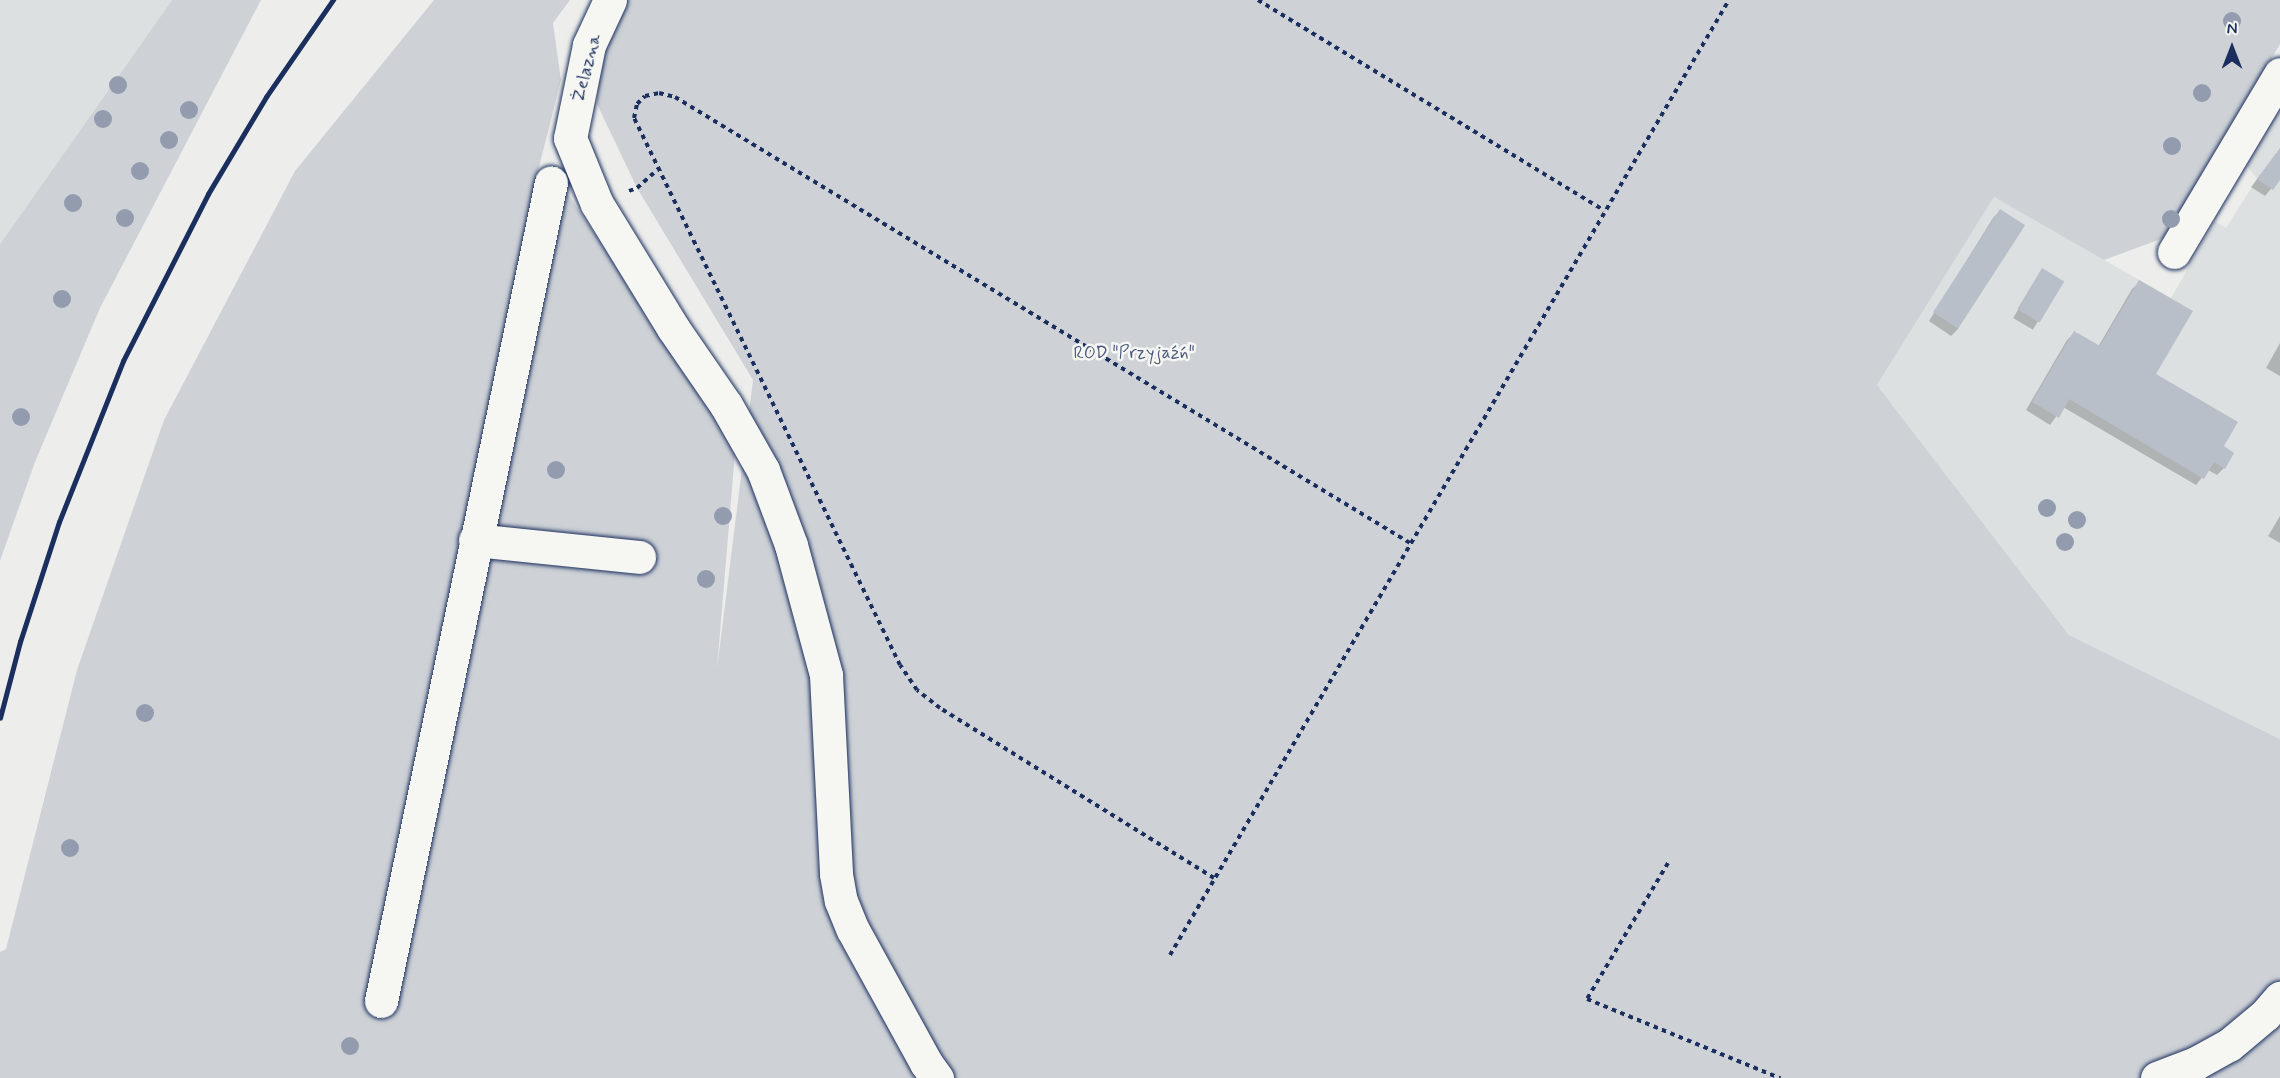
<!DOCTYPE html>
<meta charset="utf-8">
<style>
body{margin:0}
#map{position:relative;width:2280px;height:1078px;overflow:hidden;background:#edeeec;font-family:Mynerve,sans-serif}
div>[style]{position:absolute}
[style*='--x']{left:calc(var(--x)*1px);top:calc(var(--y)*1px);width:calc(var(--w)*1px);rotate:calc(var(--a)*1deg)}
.built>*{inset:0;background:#dde0e1}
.green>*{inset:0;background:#ced2d7}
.shadow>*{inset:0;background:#0003;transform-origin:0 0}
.building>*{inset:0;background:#b9bfc8;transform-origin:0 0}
.path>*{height:4px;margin-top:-2px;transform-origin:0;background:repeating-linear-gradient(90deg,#1b2f5e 0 4.5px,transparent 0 9px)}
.roads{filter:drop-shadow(0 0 2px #1b2f5e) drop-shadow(0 0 2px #1b2f5e)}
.minor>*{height:33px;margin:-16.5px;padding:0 16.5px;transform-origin:16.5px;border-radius:16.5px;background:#f6f6f2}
.rail>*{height:4.5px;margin:-2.25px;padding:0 2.25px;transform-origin:2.25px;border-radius:2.25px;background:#1b2f5e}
.trees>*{width:18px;height:18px;margin:-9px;border-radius:50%;background:#929cae}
span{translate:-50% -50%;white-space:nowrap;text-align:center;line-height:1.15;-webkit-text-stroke:5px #f6f6f2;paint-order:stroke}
.street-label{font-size:18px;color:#1b2f5e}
.park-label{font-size:18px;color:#48587c}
.north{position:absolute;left:2202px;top:18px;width:60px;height:60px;-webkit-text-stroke:4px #f6f6f2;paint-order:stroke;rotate:0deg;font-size:16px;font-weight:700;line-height:24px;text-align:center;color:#1b2f5e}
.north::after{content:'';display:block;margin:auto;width:21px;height:27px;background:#1b2f5e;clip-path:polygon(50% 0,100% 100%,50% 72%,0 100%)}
</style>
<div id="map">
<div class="built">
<i style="clip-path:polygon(0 0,172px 0,0 244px)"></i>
<i style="clip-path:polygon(2280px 103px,2280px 739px,2069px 635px,1877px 385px,1994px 197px,2171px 298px,2215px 221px,2226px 228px,2257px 179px,2244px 162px)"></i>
</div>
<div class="green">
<i style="clip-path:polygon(172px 0,261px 0,100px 308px,35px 462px,0 561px,0 244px)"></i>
<i style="clip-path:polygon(434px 0,570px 0,553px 23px,561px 80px,536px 179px,563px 187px,736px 441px,717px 669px,753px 380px,637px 188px,597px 104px,600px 50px,627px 0,2280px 0,2280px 44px,2169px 236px,2104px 260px,1994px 197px,1877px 385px,2069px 635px,2280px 739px,2280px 1078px,0 1078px,0 952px,6px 949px,77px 670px,164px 420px,295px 171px)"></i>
</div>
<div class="shadow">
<i style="clip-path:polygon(2280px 149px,2280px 178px,2265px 196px,2251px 187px)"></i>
<i style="clip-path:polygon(2000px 211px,1958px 329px,1951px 336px,1929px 321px,1993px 218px)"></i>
<i style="left:2042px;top:270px;width:23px;height:56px;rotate:31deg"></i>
<i style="clip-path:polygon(2140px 282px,2154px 374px,2221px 447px,2224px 468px,2217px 475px,2208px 470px,2196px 485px,2063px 407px,2050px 425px,2026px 410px,2067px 340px,2074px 333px,2098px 347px,2132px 289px)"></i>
<i style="clip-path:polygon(2280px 343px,2280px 376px,2266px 368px)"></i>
<i style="clip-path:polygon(2280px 516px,2280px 543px,2268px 536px)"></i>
</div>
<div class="building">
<i style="clip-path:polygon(2280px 148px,2280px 180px,2273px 190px,2257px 179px)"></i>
<i style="left:2000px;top:209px;width:30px;height:123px;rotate:33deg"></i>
<i style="left:2042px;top:268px;width:26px;height:48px;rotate:31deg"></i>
<i style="clip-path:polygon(2139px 280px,2193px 311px,2156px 374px,2238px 422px,2224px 446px,2234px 453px,2225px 469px,2214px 462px,2204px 479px,2069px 399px,2059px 418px,2032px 402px,2074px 331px,2100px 346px)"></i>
</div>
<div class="path">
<i style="--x:1258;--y:0;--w:405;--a:31.3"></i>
<i style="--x:629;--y:191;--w:9;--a:-21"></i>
<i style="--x:637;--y:188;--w:30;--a:-42"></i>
<i style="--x:1668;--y:863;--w:158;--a:120.8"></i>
<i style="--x:1587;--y:999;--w:209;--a:22.3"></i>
<i style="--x:1214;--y:878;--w:322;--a:-148.2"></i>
<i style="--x:940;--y:708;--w:29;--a:-142"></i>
<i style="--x:917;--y:690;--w:30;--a:-124"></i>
<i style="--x:900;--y:665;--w:608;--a:-115.93"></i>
<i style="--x:634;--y:118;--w:14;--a:-78"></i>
<i style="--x:637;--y:104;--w:11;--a:-45"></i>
<i style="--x:645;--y:96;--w:14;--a:-12"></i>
<i style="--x:659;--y:93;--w:16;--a:14"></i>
<i style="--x:675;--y:97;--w:860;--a:31.25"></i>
<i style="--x:1170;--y:955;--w:1107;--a:-59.66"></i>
</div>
<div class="roads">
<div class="minor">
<i style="--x:610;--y:0;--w:50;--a:115"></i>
<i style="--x:589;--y:45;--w:95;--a:101.5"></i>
<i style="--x:570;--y:138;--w:71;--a:67.8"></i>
<i style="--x:597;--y:204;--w:145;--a:58.5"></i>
<i style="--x:673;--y:328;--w:93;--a:55.5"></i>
<i style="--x:726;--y:405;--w:75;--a:60.4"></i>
<i style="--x:763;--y:470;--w:80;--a:69.5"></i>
<i style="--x:791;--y:545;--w:135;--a:74.9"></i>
<i style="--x:826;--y:675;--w:199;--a:87.1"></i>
<i style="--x:836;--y:874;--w:27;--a:80"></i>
<i style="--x:841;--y:901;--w:31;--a:68"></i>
<i style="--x:853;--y:930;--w:152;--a:61.2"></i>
<i style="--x:926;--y:1063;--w:19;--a:54"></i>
<i style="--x:2174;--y:252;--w:207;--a:-59.2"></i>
<i style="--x:475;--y:540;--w:165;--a:5.9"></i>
<i style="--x:381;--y:1001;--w:836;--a:-78.27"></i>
<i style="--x:2157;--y:1078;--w:42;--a:-21"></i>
<i style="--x:2196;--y:1063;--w:38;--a:-29"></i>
<i style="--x:2229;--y:1045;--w:47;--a:-39.8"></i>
<i style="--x:2265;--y:1015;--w:23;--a:-49"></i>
</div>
</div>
<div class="rail">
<i style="--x:0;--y:718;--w:79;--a:-75.3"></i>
<i style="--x:20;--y:642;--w:126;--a:-72"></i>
<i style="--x:59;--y:522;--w:173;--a:-68.3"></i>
<i style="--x:123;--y:361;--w:187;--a:-63"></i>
<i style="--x:208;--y:194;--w:113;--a:-59.1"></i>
<i style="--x:266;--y:97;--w:118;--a:-55.4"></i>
</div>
<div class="trees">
<i style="left:2232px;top:21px"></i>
<i style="left:118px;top:85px"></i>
<i style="left:2202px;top:93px"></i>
<i style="left:189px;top:110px"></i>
<i style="left:103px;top:119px"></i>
<i style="left:169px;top:140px"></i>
<i style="left:2172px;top:146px"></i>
<i style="left:140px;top:171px"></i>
<i style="left:73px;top:203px"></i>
<i style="left:125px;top:218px"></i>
<i style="left:2171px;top:219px"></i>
<i style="left:62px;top:299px"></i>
<i style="left:21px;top:417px"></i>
<i style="left:556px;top:470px"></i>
<i style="left:2047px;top:508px"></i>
<i style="left:723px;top:516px"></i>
<i style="left:2077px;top:520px"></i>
<i style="left:2065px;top:542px"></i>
<i style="left:706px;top:579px"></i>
<i style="left:145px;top:713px"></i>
<i style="left:70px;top:848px"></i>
<i style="left:350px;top:1046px"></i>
</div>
<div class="street-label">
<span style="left:587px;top:68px;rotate:-75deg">Żelazna</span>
</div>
<div class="park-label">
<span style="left:1134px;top:353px">ROD "Przyjaźń"</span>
</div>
<div class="north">N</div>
</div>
